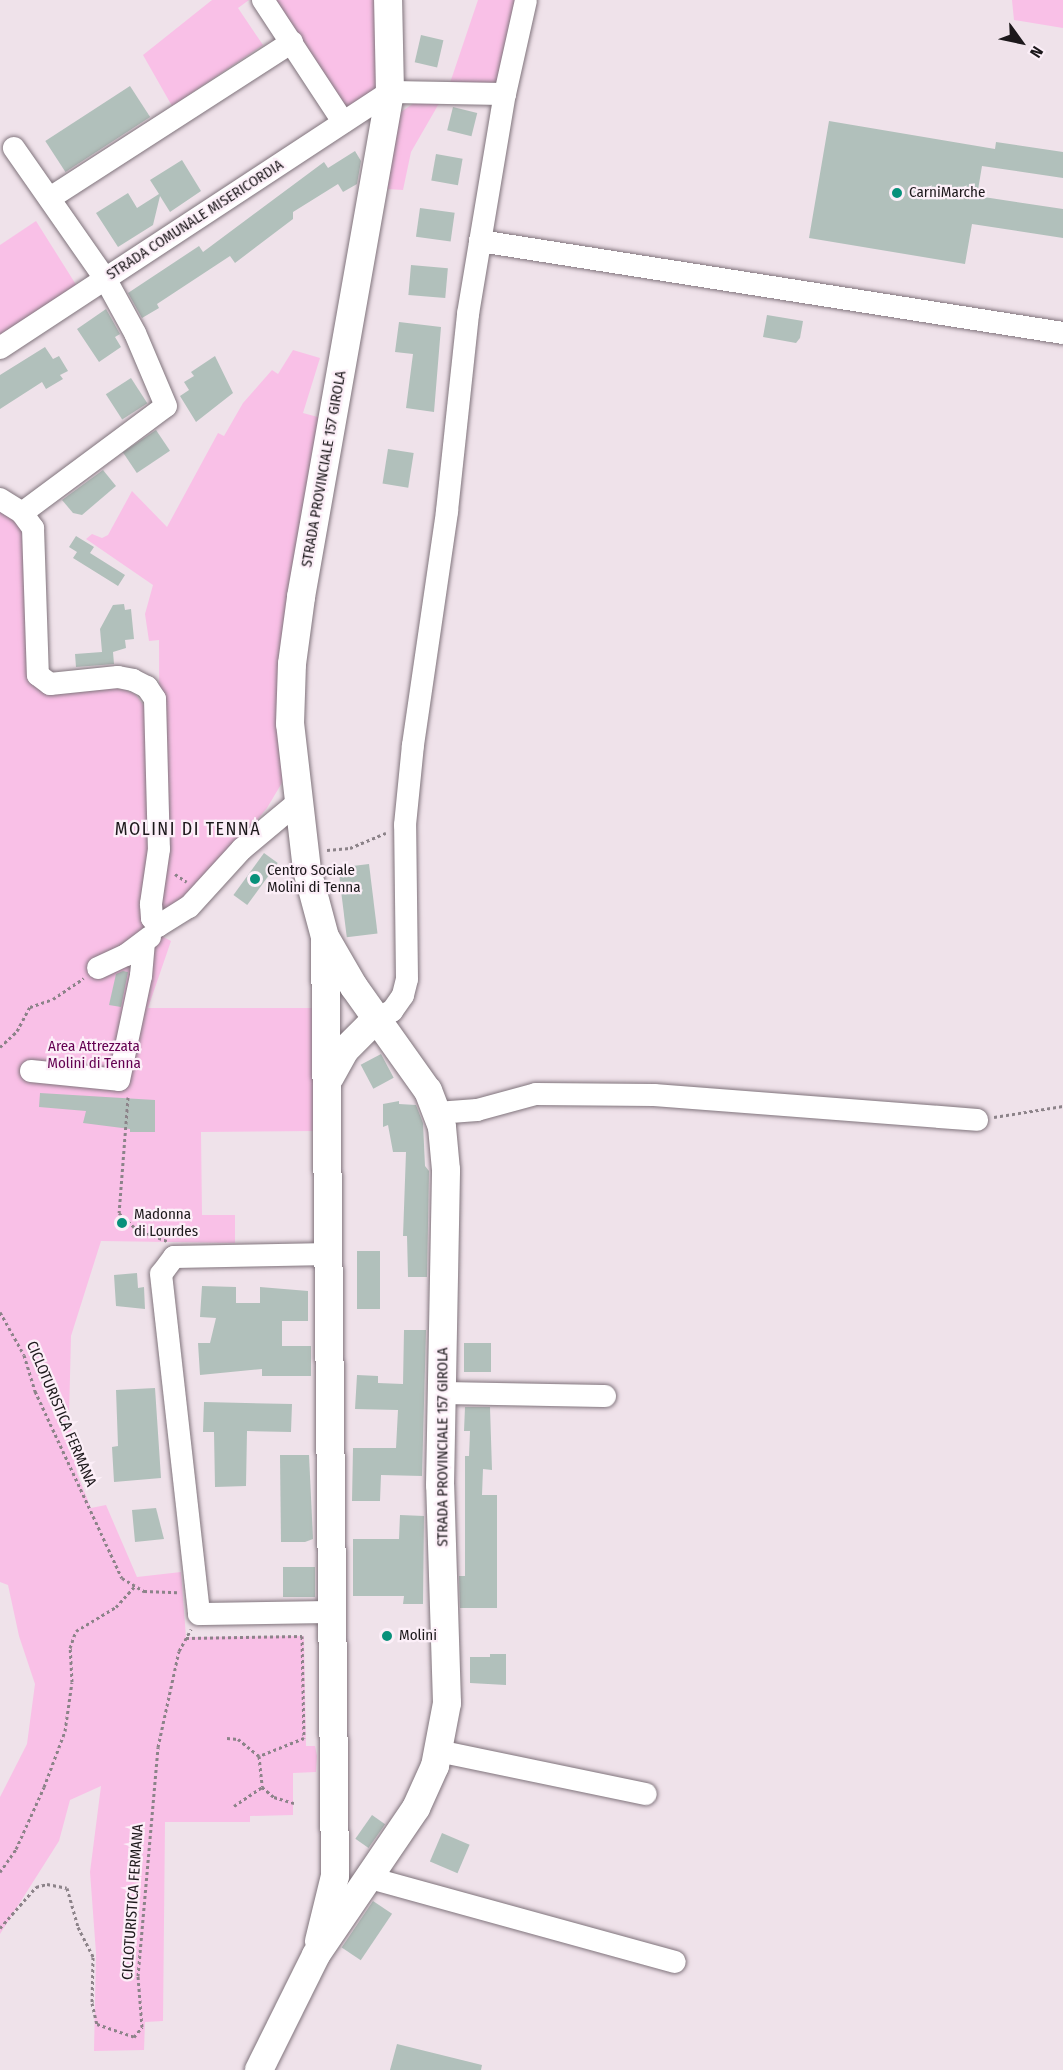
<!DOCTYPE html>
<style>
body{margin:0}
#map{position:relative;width:1063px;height:2070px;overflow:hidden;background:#efe2ea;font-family:"Fira Sans Condensed",sans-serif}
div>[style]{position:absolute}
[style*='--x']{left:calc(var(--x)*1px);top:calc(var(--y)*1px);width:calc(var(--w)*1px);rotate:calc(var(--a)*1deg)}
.green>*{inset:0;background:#f9c0e7}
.building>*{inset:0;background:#b1c0bb;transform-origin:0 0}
.path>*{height:3px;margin-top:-1.5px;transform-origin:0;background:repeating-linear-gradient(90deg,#8c8389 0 3px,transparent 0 6px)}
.roads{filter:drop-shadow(0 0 2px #80747c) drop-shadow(0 0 2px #80747c)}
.minor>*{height:22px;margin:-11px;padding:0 11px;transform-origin:11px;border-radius:11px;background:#fff}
.major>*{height:28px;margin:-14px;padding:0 14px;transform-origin:14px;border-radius:14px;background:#fff}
.dots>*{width:16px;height:16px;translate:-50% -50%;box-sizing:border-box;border:3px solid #fceff8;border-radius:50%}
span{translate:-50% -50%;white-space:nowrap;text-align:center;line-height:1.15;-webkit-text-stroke:4.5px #fceff8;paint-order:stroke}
.poi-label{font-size:15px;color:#1c181b}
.left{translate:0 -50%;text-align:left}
.street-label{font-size:15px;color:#1c181b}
.park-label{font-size:15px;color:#640051}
.quarter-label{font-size:18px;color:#1c181b;letter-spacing:1.5px}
.north{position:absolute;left:991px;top:12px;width:60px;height:60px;-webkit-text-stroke:4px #fceff8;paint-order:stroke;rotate:123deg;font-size:16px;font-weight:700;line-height:24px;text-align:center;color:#1c181b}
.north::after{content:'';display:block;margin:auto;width:21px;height:27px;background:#1c181b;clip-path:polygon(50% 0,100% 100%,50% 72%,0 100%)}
</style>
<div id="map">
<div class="green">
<i style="clip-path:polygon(212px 0,249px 0,238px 8px,263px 45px,172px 106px,143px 55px)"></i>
<i style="clip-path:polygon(272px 0,377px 0,379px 90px,348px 117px)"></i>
<i style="clip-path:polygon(478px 0,518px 0,499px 83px,450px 83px)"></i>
<i style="clip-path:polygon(1012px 0,1063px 0,1063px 28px,1014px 20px)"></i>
<i style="clip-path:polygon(441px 100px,411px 152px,403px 190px,387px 189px,398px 114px,414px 103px)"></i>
<i style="clip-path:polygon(36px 221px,80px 291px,0 342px,0 245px)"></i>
<i style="clip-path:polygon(293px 350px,320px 358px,303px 413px,325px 419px,283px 781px,267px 808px,212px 875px,160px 919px,159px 640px,149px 641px,145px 614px,153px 585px,86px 539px,92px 534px,102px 538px,108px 535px,132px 491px,167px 527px,218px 433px,224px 436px,243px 403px,272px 370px,278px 374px)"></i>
<i style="clip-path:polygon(0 503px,21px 516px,37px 675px,125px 690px,135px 694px,145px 707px,150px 795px,146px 928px,171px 941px,148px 1008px,316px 1008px,316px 1131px,201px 1132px,202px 1215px,235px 1215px,235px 1243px,101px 1241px,71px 1336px,69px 1417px,77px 1473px,91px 1508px,106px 1505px,137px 1577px,181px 1572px,186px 1637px,304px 1636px,306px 1746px,315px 1746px,317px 1756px,316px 1772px,293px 1773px,293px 1815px,250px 1816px,250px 1822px,165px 1822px,163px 2021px,145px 2022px,144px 2050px,94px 2051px,96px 1953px,90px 1872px,101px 1786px,70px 1800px,59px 1841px,0 1934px,0 1797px,27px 1744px,35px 1684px,19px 1636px,8px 1585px,0 1582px)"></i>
</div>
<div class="building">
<i style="left:421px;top:35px;width:23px;height:28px;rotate:13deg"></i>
<i style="left:130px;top:86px;width:37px;height:101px;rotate:57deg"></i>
<i style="left:453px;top:107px;width:25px;height:24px;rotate:14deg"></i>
<i style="clip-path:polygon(829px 121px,995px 149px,996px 142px,1063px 152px,1063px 178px,982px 166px,977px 196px,1063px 209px,1063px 238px,972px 224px,965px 264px,809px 238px)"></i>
<i style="clip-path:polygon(355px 151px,361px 161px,357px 184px,343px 192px,338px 184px,293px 212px,293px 219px,235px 263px,230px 256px,157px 304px,159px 308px,142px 318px,128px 293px,199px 246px,203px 252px,324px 162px,328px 168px)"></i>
<i style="left:436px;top:154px;width:27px;height:27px;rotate:10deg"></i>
<i style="clip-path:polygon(182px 160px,201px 191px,170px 212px,160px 196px,153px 225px,118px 247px,96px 213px,128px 193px,137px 208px,159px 194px,150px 180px)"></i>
<i style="left:420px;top:208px;width:35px;height:29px;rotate:8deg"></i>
<i style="left:411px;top:265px;width:37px;height:30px;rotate:5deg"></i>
<i style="clip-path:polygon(106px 309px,120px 334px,115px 337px,121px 347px,99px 362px,77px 329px)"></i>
<i style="clip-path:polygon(767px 315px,803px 321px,800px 338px,796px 343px,763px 337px)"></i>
<i style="clip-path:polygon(399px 322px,441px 327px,434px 412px,406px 408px,413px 354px,395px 352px)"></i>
<i style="clip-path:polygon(45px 347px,53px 359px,59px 356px,68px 371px,60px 375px,63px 379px,46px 389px,42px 382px,0 409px,0 375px)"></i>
<i style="clip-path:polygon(215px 356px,233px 393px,196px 422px,180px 396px,189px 390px,184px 382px,194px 376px,191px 372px)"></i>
<i style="left:131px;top:378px;width:30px;height:30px;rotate:57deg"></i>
<i style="left:156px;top:430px;width:25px;height:40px;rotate:56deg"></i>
<i style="left:388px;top:449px;width:26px;height:35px;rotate:9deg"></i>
<i style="clip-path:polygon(103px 470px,116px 486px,82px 515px,73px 513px,62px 500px)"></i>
<i style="clip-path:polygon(76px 536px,94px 547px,90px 553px,125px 575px,118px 586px,73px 558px,77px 552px,69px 547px)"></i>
<i style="clip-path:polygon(124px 604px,125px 610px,131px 609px,134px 639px,125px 640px,126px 648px,113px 652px,114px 664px,76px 667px,75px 654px,102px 652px,100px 629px,113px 605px)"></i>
<i style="left:264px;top:853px;width:17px;height:52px;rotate:36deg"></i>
<i style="left:369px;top:864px;width:70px;height:31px;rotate:83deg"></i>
<i style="clip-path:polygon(123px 971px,128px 972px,121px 1007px,109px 1005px,116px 974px)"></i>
<i style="left:381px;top:1054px;width:27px;height:23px;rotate:62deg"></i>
<i style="clip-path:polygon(40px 1093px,155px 1100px,155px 1132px,130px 1132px,130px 1129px,83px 1123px,86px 1111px,39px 1107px)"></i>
<i style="clip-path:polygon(399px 1101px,399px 1104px,416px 1105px,423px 1123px,425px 1166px,429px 1171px,427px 1277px,408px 1277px,407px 1236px,403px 1236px,406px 1152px,393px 1152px,388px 1125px,383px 1127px,383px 1104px)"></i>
<i style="left:357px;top:1251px;width:23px;height:58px"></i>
<i style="clip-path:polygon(137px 1273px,138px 1288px,144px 1287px,145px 1309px,116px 1306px,114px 1275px)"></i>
<i style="clip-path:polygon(202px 1286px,236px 1287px,236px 1303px,260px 1303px,260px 1287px,308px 1291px,308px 1321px,282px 1321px,282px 1346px,311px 1346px,311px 1376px,262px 1376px,262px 1369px,200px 1375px,198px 1343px,210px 1343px,216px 1318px,200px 1317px)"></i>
<i style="clip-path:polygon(404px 1330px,426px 1330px,422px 1476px,381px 1475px,380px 1501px,352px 1501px,353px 1448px,396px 1448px,398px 1410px,355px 1409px,357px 1375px,378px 1376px,378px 1383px,403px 1384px)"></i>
<i style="left:464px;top:1343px;width:27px;height:29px"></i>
<i style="clip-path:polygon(155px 1388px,161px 1478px,114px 1482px,112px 1447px,118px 1446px,116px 1390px)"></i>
<i style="clip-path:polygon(204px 1402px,292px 1404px,291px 1432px,247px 1431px,246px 1486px,215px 1487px,214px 1432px,203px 1432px)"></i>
<i style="clip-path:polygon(465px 1407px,490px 1407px,492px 1470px,483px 1469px,482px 1495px,497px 1495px,497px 1608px,460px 1608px,459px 1576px,465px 1576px,465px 1456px,469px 1456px,470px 1431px,464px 1431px)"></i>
<i style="clip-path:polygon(280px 1455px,309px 1455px,313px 1539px,305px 1542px,281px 1542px)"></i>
<i style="clip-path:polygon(156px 1508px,164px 1539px,135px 1542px,132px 1510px)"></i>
<i style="clip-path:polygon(400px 1515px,424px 1516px,423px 1604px,403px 1604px,404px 1596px,353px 1596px,353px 1539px,399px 1539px)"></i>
<i style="left:315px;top:1567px;width:30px;height:32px;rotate:90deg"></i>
<i style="clip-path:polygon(490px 1654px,506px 1654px,506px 1685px,470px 1683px,470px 1657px,490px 1657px)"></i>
<i style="left:372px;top:1815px;width:16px;height:29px;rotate:35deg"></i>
<i style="left:442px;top:1833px;width:30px;height:31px;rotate:23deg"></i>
<i style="left:373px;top:1901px;width:23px;height:56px;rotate:34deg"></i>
<i style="clip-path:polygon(397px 2044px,482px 2065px,481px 2070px,390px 2070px)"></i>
</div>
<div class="path">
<i style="--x:327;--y:850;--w:23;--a:-5"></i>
<i style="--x:350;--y:848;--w:39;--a:-23"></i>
<i style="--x:175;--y:874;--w:14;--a:34"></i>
<i style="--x:0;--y:1047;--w:23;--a:-43"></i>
<i style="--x:17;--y:1031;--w:27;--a:-62"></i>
<i style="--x:30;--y:1007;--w:24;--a:-19"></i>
<i style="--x:53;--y:999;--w:37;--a:-34"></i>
<i style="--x:128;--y:1097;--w:116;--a:94.4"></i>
<i style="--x:119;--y:1213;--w:23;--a:43"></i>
<i style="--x:136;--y:1229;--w:33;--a:21"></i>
<i style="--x:994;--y:1117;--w:70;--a:-9.1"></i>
<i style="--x:0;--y:1312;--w:49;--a:60.8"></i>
<i style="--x:24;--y:1355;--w:38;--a:73"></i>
<i style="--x:35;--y:1391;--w:206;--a:65.1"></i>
<i style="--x:122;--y:1578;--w:26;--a:31"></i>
<i style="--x:144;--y:1591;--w:33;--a:2"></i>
<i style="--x:186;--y:1638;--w:116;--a:-1"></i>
<i style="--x:302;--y:1636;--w:102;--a:88.9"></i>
<i style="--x:304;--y:1738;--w:48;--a:158.2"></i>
<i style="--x:259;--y:1756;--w:31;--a:84"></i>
<i style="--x:262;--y:1787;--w:16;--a:40"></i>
<i style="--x:274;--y:1797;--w:21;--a:17"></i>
<i style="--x:227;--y:1738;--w:11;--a:5"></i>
<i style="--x:238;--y:1739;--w:27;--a:39"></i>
<i style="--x:234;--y:1806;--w:34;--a:-34"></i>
<i style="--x:0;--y:1872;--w:28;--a:-55"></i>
<i style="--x:16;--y:1849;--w:68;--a:-65.7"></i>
<i style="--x:44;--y:1787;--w:60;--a:-69.4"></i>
<i style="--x:65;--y:1731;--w:49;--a:-81.9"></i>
<i style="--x:72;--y:1682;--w:34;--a:-93"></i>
<i style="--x:70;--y:1648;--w:18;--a:-71"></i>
<i style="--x:76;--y:1631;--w:47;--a:-31"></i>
<i style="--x:116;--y:1607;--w:28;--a:-48"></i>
<i style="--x:0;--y:1928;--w:55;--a:-48.7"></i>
<i style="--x:36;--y:1887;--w:11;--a:-15"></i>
<i style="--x:47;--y:1884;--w:20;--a:11"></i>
<i style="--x:67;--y:1888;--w:41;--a:74.2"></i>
<i style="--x:78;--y:1927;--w:34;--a:63"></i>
<i style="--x:93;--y:1957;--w:46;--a:91.2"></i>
<i style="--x:92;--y:2003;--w:22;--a:77"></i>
<i style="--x:97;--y:2024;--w:39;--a:19"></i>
<i style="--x:134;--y:2037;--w:13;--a:-51"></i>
<i style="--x:142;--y:2027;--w:51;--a:-94.5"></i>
<i style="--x:138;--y:1976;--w:230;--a:-85"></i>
<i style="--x:158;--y:1747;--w:98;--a:-77.7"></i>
<i style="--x:179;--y:1651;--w:25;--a:-61"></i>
</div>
<div class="roads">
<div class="minor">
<i style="--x:263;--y:0;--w:146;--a:56.7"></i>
<i style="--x:50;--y:198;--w:288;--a:-32.8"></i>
<i style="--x:480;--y:241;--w:590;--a:8.97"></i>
<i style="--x:0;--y:348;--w:467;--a:-33.3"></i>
<i style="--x:390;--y:92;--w:115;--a:1"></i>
<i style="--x:0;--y:499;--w:26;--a:32"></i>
<i style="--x:22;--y:513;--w:179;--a:-36.6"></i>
<i style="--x:166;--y:406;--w:79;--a:-113"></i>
<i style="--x:135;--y:333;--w:60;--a:-118.7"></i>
<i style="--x:106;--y:280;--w:161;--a:-124.9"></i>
<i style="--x:22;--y:513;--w:19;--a:54"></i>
<i style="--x:33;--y:528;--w:147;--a:88.1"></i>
<i style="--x:38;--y:675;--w:15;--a:37"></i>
<i style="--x:50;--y:684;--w:68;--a:-5.9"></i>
<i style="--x:118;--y:677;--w:15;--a:11"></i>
<i style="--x:133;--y:680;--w:16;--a:27"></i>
<i style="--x:147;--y:687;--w:14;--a:56"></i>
<i style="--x:155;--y:699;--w:150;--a:88.5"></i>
<i style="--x:159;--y:849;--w:56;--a:98.3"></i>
<i style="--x:151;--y:904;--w:14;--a:86"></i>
<i style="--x:152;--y:918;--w:10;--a:53"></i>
<i style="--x:158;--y:926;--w:36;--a:-32"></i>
<i style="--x:189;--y:907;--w:79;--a:-47.6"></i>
<i style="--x:242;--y:849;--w:72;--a:-39.9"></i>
<i style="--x:98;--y:968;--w:31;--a:-25"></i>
<i style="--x:126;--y:955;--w:30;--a:-37"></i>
<i style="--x:377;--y:1018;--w:17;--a:-25"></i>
<i style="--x:392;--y:1011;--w:19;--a:-55"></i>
<i style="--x:403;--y:995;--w:16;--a:-76"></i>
<i style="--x:407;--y:979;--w:154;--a:-90.7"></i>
<i style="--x:405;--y:825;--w:80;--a:-84.3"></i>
<i style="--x:413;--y:745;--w:236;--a:-81.7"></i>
<i style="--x:447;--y:511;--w:198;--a:-83.9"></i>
<i style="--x:468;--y:314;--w:223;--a:-80.5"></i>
<i style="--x:505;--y:94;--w:96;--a:-77.4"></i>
<i style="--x:31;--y:1071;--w:88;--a:5.8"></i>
<i style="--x:119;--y:1080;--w:106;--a:-78.1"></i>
<i style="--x:141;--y:976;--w:33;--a:-85"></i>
<i style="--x:437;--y:1113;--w:40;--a:-4.3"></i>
<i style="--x:477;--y:1110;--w:61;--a:-15.2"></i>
<i style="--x:536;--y:1094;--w:118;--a:0.5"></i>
<i style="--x:654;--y:1095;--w:324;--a:4.4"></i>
<i style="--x:330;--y:1254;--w:156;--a:178.9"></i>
<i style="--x:174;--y:1257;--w:21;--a:127"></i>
<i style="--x:161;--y:1274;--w:342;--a:83.6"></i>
<i style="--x:199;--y:1614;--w:134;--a:-0.9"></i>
<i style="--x:442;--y:1393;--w:163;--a:1.1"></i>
<i style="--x:438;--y:1751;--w:212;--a:11.7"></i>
<i style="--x:370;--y:1878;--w:316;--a:15.4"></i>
</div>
<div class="major">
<i style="--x:330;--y:1077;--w:31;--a:-61"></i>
<i style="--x:345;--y:1050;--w:45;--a:-45"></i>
<i style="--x:319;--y:1941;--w:67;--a:-76.2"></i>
<i style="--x:335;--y:1876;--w:937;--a:-90.61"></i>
<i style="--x:259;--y:2070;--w:128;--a:-63.6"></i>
<i style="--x:316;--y:1955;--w:178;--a:-55.8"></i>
<i style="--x:416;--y:1808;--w:46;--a:-65.7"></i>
<i style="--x:435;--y:1766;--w:64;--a:-79.2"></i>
<i style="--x:447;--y:1703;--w:218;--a:-91.8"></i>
<i style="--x:440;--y:1485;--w:315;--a:-88.9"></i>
<i style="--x:446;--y:1170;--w:43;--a:-95.3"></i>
<i style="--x:442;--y:1127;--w:39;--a:-111"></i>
<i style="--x:428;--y:1091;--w:128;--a:-125.4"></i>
<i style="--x:354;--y:987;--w:58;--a:-120.1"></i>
<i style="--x:325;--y:937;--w:69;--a:-105"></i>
<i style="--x:307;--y:870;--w:147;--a:-96.6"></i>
<i style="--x:290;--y:724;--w:60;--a:-88.1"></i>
<i style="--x:292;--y:664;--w:68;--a:-82.3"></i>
<i style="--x:301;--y:597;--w:513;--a:-80"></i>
<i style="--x:390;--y:92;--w:92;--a:-91.2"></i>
</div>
</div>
<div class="dots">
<i style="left:897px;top:193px;background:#08917b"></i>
<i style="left:255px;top:879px;background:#08917b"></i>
<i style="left:122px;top:1223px;background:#08917b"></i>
<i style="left:387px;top:1636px;background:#08917b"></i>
</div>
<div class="poi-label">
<span class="left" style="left:909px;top:193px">CarniMarche</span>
<span class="left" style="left:267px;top:879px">Centro Sociale<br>Molini di Tenna</span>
<span class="left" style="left:134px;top:1223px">Madonna<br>di Lourdes</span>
<span class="left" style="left:399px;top:1636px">Molini</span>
</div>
<div class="street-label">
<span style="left:195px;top:220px;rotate:-33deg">STRADA COMUNALE MISERICORDIA</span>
<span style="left:324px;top:469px;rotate:-80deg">STRADA PROVINCIALE 157 GIROLA</span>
<span style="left:61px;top:1414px;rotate:67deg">CICLOTURISTICA FERMANA</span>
<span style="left:443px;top:1447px;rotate:-90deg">STRADA PROVINCIALE 157 GIROLA</span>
<span style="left:133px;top:1902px;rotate:-86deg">CICLOTURISTICA FERMANA</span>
</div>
<div class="park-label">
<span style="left:94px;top:1055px">Area Attrezzata<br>Molini di Tenna</span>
</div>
<div class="quarter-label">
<span style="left:188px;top:829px">MOLINI DI TENNA</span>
</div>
<div class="north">N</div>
</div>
